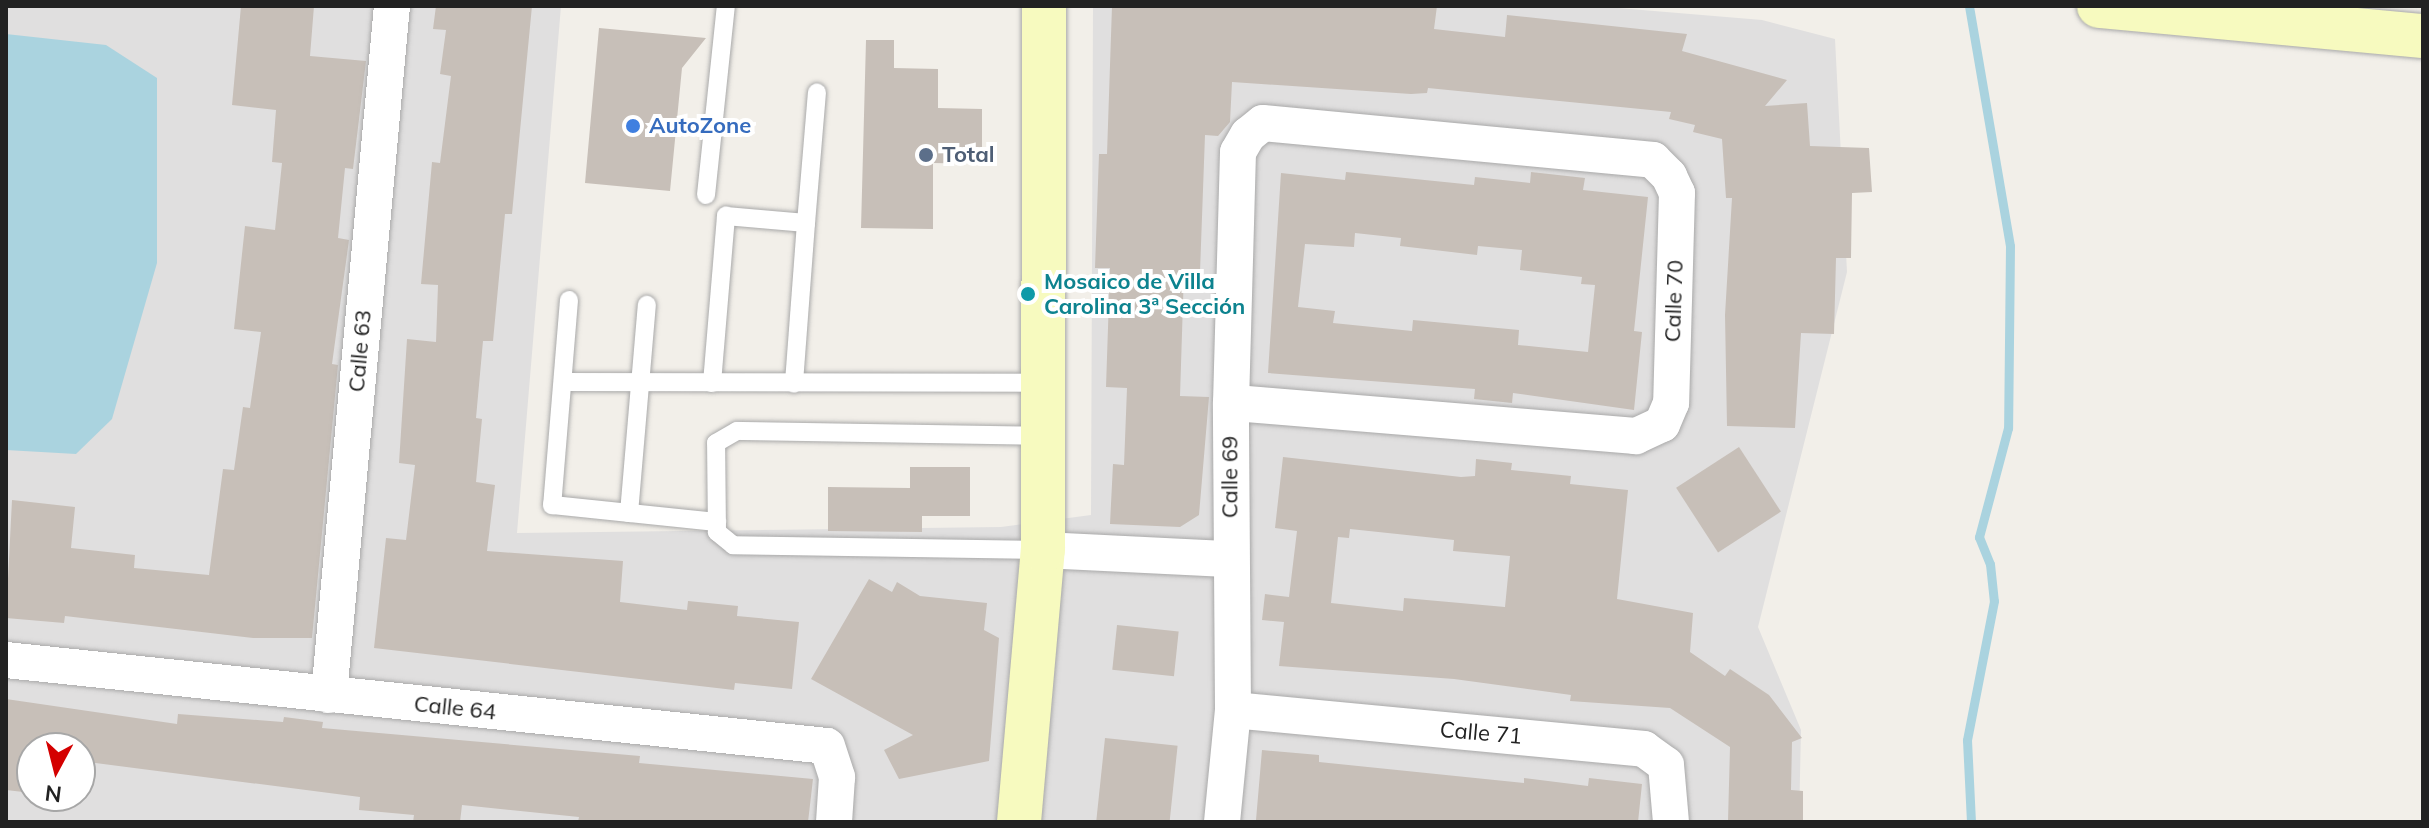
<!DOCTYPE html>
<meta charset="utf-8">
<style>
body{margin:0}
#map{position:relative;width:2429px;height:828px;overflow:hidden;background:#f2efe9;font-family:Mulish,sans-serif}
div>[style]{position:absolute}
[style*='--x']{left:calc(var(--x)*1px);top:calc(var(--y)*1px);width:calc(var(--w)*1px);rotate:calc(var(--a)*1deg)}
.residential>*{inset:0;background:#e0dfdf}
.water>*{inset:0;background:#aad3df}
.stream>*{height:9px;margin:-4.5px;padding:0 4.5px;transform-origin:4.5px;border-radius:4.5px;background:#aad3df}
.building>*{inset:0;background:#c7bfb8;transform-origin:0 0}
.roads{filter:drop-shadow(0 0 2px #a9a9a9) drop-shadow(0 0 2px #a9a9a9)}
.lane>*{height:18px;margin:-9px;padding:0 9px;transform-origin:9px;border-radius:9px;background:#fff}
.street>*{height:36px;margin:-18px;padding:0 18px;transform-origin:18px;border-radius:18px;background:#fff}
.secondary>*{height:44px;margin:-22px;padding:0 22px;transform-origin:22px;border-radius:22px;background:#f7fabf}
.dots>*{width:22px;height:22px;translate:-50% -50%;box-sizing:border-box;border:4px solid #fff;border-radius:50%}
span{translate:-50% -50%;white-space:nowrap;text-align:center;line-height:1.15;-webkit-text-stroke:8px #fff;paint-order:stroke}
.shop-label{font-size:22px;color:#366cbe;font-weight:700}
.left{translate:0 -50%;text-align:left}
.service-label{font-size:22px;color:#4e5e75;font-weight:700}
.culture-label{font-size:22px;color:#0d838f;font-weight:700}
.street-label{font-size:22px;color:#222}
.frame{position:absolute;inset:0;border:8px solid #222;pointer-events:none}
.north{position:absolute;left:16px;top:732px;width:80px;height:80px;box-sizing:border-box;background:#fff;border:2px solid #a7a7a7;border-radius:50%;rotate:187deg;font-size:22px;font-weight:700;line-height:32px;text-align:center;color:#222}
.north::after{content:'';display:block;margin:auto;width:28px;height:36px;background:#d40000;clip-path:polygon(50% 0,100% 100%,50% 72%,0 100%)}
</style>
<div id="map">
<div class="residential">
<i style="clip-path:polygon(evenodd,6px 6px,561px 6px,517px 533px,1001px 527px,1091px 515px,1093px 6px,1594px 6px,1762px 20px,1835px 39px,1847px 272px,1758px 627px,1801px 730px,1799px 822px,6px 822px,6px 6px,32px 748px,80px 748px,80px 796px,32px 796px,32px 748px)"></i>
</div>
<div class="water">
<i style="clip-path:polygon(6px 34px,106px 45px,157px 78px,157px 263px,112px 419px,76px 454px,6px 450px)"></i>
</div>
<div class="stream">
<i style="--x:1969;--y:6;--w:243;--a:80.3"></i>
<i style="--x:2010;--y:246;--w:182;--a:90.6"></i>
<i style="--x:2008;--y:428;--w:113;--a:104.9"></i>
<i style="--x:1979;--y:537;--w:29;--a:68"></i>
<i style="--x:1990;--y:564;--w:37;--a:84"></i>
<i style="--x:1994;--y:601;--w:142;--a:101"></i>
<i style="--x:1967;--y:740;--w:82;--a:87.2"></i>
</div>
<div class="building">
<i style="clip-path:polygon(241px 6px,314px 6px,310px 56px,366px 61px,353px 169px,345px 168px,338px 238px,349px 240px,332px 364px,338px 365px,312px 638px,253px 638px,65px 616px,64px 623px,6px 618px,12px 500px,75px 507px,71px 548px,135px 555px,134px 568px,209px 575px,223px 469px,234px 470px,243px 407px,250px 408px,261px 332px,234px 329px,245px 226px,275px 230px,282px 163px,272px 162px,276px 110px,232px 105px)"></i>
<i style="clip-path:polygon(436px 6px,532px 6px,512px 214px,505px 214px,493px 341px,483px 341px,476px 418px,482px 419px,476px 482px,495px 485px,487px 551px,623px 561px,620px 602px,687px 610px,688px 601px,738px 606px,737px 616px,799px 622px,792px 689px,735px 683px,734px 690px,374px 648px,386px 538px,406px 540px,415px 465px,399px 463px,407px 339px,436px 342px,438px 285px,421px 284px,432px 162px,440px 163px,451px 76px,440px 74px,446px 30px,433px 29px)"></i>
<i style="clip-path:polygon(1112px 6px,1437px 6px,1434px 29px,1505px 37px,1507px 15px,1687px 34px,1682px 51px,1787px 80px,1765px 106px,1807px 103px,1810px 146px,1869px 148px,1872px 192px,1852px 193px,1851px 258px,1836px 258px,1834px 334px,1801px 333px,1795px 428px,1727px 426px,1725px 315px,1732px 198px,1726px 198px,1722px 139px,1693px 132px,1695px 125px,1669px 119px,1671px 112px,1428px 88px,1427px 93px,1411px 94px,1232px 82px,1230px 122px,1218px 136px,1205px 135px,1200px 272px,1184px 271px,1180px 396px,1209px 397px,1199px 515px,1180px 527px,1110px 524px,1113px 464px,1124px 465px,1127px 388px,1106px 387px,1110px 268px,1095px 268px,1099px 154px,1107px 154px)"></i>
<i style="clip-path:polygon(599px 28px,706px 38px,682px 68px,670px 191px,585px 183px)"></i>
<i style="clip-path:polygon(866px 40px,894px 40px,894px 68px,938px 69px,938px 108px,982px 109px,982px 164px,933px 163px,933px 229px,861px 228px)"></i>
<i style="clip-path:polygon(evenodd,1346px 172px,1474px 185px,1475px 177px,1530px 183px,1531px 172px,1585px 178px,1583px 190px,1648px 197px,1634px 331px,1642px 332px,1634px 410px,1513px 393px,1512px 403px,1474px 399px,1475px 389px,1268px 373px,1281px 173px,1345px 180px,1346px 172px,1355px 233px,1401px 238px,1400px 246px,1477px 255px,1478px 246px,1522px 250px,1520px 270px,1582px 277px,1581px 284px,1595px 285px,1588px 352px,1518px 345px,1519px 330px,1413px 320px,1412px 331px,1333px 323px,1335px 311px,1298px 307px,1305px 244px,1354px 247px,1355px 233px)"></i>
<i style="left:1739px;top:447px;width:77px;height:75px;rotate:57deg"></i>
<i style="clip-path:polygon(evenodd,1283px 457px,1461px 477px,1475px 476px,1476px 459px,1512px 463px,1511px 470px,1571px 476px,1570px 484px,1628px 490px,1617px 599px,1693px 613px,1690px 652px,1725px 676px,1730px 669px,1769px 695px,1802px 738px,1792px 742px,1791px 790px,1803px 791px,1803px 822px,1728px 821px,1730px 747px,1670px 708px,1570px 701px,1571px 695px,1454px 679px,1279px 666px,1284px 622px,1262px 620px,1265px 594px,1289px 597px,1297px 531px,1275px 528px,1283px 457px,1350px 529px,1454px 540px,1453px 551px,1510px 556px,1505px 607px,1404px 598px,1403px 611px,1331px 603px,1338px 537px,1349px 538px,1350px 529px)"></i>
<i style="clip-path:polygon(910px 467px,970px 467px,970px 516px,922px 516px,922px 532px,828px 531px,828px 487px,910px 488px)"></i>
<i style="clip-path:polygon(869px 579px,892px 592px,897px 582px,920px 596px,987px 603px,984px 630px,999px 638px,989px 761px,899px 779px,884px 750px,913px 735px,811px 679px)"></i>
<i style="left:1117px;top:625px;width:62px;height:45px;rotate:6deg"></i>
<i style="clip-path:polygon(6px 699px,177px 724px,178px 714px,283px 722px,284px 717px,323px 722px,322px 728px,640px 756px,639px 763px,813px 779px,808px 822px,578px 822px,579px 817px,462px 805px,460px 822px,413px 822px,414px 815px,359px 810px,360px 797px,80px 761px,80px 748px,32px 748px,32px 793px,6px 790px)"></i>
<i style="left:1105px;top:738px;width:73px;height:84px;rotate:6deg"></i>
<i style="clip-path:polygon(1262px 750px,1319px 755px,1319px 762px,1524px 783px,1524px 778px,1588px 786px,1589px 778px,1642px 784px,1638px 822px,1256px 820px)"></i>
</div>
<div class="roads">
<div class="lane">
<i style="--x:706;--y:195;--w:190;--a:-84"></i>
<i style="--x:806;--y:223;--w:131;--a:-85.2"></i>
<i style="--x:569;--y:300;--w:206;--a:94.7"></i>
<i style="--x:552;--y:505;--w:166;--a:5.9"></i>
<i style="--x:563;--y:382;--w:480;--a:0.1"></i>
<i style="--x:712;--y:383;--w:168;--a:-85.2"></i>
<i style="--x:726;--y:216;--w:80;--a:5"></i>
<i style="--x:806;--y:223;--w:161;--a:94.3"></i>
<i style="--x:629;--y:513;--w:209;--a:-85.1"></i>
<i style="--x:1043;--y:550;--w:310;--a:-179.1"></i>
<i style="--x:733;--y:545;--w:21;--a:-141"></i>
<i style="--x:717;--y:532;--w:89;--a:-90.6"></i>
<i style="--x:716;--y:443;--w:24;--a:-30"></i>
<i style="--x:737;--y:431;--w:306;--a:0.9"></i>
</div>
<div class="street">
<i style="--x:1043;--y:550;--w:187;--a:2.8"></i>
<i style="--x:6;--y:660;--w:825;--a:5.98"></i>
<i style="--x:827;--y:746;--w:33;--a:72"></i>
<i style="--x:837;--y:777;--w:45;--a:93.8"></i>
<i style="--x:329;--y:695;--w:692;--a:-84.78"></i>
<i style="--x:1233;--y:710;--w:413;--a:5.4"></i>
<i style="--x:1644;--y:749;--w:27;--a:36"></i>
<i style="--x:1666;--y:765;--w:57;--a:85"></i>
<i style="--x:1222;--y:822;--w:113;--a:-84.4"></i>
<i style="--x:1233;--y:710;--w:307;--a:-90.4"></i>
<i style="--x:1231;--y:403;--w:251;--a:-88.4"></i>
<i style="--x:1238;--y:152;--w:20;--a:-60"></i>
<i style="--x:1248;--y:135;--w:19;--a:-39"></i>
<i style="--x:1263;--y:123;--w:392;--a:5.4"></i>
<i style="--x:1653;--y:160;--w:23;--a:45"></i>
<i style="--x:1669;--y:176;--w:19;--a:65"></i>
<i style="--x:1677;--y:193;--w:210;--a:91.6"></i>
<i style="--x:1671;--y:403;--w:23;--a:113"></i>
<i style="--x:1662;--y:424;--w:29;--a:155"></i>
<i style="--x:1636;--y:436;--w:406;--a:-175.3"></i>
</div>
<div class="secondary">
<i style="--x:2099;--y:6;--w:325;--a:5.3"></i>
<i style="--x:1019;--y:822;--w:273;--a:-85"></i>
<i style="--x:1043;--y:550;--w:544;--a:-89.89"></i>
</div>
</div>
<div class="dots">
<i style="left:633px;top:126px;background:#3f7fe0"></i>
<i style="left:926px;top:155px;background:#5c6f8a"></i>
<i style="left:1028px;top:294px;background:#0f9aa8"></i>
</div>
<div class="shop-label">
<span class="left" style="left:649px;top:126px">AutoZone</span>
</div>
<div class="service-label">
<span class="left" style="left:942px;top:155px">Total</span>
</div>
<div class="culture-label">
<span class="left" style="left:1044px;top:294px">Mosaico de Villa<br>Carolina 3ª Sección</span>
</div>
<div class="street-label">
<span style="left:1674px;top:301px;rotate:-88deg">Calle 70</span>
<span style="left:360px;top:351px;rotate:-85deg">Calle 63</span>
<span style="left:1230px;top:477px;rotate:-90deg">Calle 69</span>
<span style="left:455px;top:708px;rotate:6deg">Calle 64</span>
<span style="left:1481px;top:733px;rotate:5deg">Calle 71</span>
</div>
<div class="frame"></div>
<div class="north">N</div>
</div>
